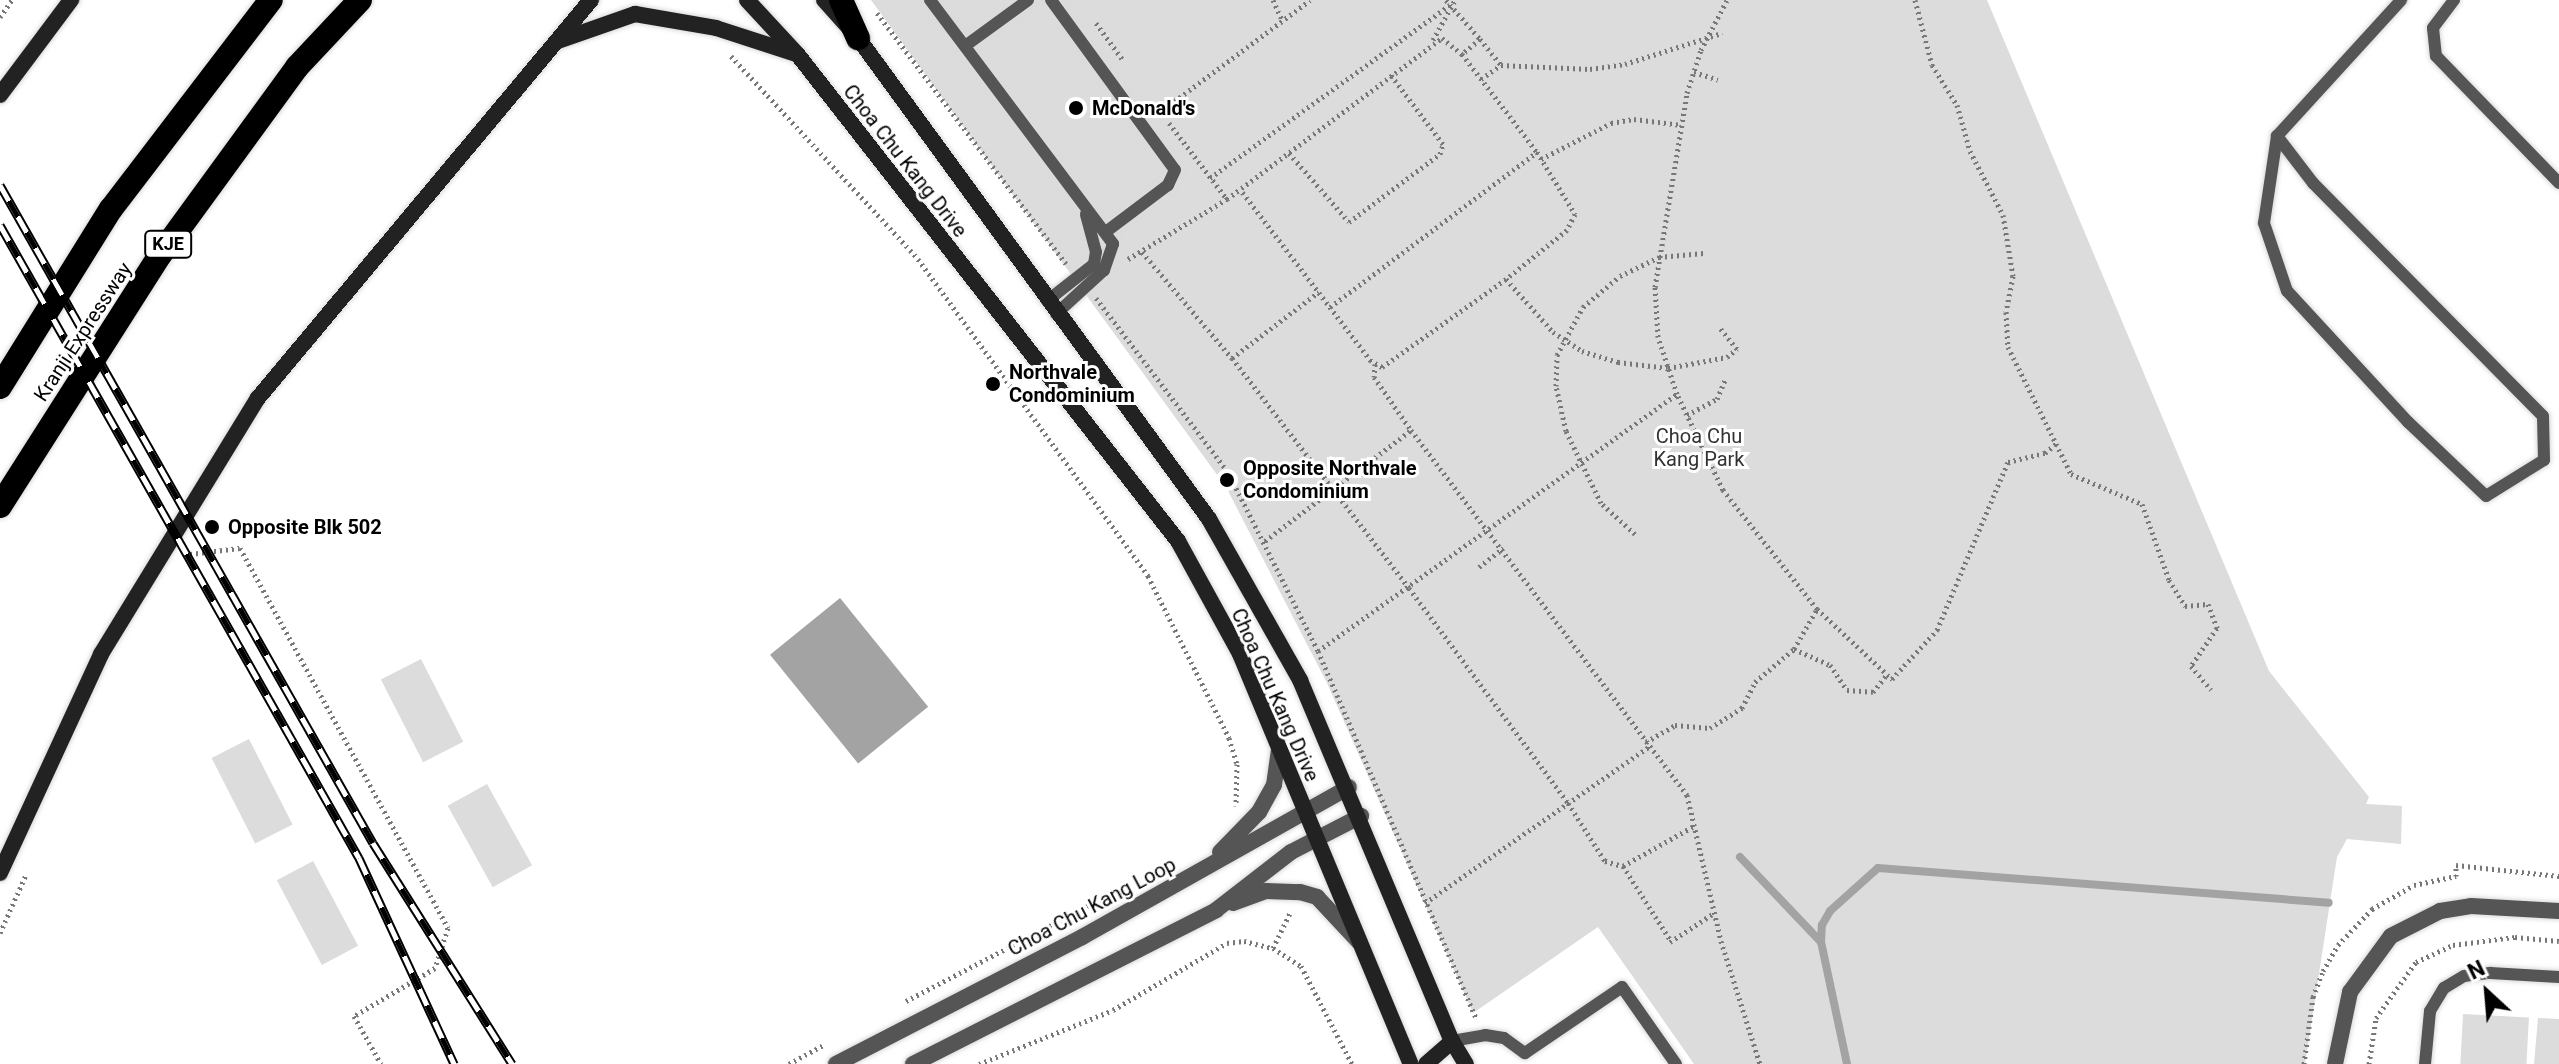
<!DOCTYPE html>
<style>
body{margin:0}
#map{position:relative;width:2559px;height:1064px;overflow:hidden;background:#fff;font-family:Roboto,sans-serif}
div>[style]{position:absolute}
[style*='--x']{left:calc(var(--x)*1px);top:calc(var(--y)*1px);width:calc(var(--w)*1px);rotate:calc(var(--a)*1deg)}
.green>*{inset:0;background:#dcdcdc;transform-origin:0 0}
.water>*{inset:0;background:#a3a3a3;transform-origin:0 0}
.stream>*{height:8px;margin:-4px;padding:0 4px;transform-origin:4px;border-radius:4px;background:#a3a3a3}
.path>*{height:5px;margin-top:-2.5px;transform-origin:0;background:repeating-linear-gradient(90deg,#777 0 2px,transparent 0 6px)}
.roads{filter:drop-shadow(0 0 2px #dbdbdb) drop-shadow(0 0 2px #dbdbdb)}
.service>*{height:12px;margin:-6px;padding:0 6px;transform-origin:6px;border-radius:6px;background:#555}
.minor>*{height:16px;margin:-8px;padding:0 8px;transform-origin:8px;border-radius:8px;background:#555}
.secondary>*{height:16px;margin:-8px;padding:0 8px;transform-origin:8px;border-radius:8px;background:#222}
.motorway>*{height:24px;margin:-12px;padding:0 12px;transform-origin:12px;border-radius:12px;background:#000}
.rail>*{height:9px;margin-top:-4.5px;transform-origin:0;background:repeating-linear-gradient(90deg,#fff 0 18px,#000 0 36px);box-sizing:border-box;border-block:2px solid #000}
.dots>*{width:22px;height:22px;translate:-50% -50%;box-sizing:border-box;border:4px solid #fff;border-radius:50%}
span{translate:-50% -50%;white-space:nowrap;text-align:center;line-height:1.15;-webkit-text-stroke:6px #fff;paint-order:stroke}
.shield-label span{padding:2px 6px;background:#fff;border:2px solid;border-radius:6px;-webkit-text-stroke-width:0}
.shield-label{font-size:18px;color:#000;font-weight:700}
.poi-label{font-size:20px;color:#000;font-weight:700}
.left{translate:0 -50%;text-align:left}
.street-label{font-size:20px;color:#000}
.park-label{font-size:20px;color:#333}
.north{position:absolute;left:2447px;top:952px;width:80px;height:80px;-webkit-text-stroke:6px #fff;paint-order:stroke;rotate:334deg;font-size:22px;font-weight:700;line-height:32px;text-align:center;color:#000}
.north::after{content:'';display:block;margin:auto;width:28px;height:36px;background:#000;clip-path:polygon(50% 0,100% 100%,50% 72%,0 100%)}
</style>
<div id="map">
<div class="green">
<i style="clip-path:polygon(871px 0,1987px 0,2269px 671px,2369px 797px,2366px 804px,2402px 806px,2401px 844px,2347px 839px,2337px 857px,2305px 1064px,1694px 1064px,1598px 927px,1473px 1013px,1327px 683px,1226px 487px)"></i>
<i style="left:421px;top:659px;width:93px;height:45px;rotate:63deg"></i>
<i style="left:249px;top:739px;width:96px;height:42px;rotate:63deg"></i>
<i style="left:487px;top:784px;width:93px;height:45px;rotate:61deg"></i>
<i style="left:313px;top:861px;width:96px;height:41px;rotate:62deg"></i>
<i style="left:2463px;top:1014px;width:66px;height:50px;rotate:3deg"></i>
<i style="clip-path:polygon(2538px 1018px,2559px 1019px,2559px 1064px,2534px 1064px)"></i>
</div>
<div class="water">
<i style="left:840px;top:598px;width:140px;height:90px;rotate:51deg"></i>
</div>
<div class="stream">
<i style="--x:1740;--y:857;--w:117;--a:46.4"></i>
<i style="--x:1847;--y:1064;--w:125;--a:-102"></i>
<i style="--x:1821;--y:942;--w:17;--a:-87"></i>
<i style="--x:1822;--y:925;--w:16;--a:-60"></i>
<i style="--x:1830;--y:911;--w:64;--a:-41.9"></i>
<i style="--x:1878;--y:868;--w:452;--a:4.4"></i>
</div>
<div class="path">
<i style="--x:1273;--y:0;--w:22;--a:66"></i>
<i style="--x:1446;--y:0;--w:52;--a:48.9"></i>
<i style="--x:1480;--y:39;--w:23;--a:140"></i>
<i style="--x:1915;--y:0;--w:67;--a:75.3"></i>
<i style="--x:1932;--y:65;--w:47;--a:58"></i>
<i style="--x:1957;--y:105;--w:48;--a:74.2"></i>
<i style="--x:1970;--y:151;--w:72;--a:62.7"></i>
<i style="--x:2003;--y:215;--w:62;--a:80.7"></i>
<i style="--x:2013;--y:276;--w:37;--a:101"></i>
<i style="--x:2006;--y:312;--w:35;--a:87"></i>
<i style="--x:2008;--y:347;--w:142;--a:63.6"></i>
<i style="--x:2071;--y:474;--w:77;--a:22.9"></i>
<i style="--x:2142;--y:504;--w:81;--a:70.4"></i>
<i style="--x:2169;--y:580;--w:31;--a:58"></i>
<i style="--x:2185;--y:606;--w:23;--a:-5"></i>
<i style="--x:2208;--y:604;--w:26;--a:69"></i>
<i style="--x:2217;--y:628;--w:46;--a:124.4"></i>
<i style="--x:2191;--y:666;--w:31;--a:50"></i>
<i style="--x:877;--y:13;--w:314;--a:53"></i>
<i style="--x:0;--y:17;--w:21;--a:-55"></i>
<i style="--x:1096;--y:23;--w:46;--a:53.9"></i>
<i style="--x:1480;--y:39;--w:33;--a:51"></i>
<i style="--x:1433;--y:40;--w:46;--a:-61.2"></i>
<i style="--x:731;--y:56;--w:276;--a:47.3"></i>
<i style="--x:918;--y:259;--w:392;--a:54"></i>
<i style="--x:1148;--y:576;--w:181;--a:63.4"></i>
<i style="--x:1229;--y:738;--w:27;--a:73"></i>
<i style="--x:1237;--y:764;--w:42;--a:91.4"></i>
<i style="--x:1694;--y:72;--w:25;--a:18"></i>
<i style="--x:1481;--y:79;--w:24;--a:-35"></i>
<i style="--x:1501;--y:65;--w:89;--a:2.6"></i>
<i style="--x:1590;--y:69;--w:35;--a:-8"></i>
<i style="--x:1625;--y:64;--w:102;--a:-17.7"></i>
<i style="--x:1160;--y:112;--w:187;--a:-36.7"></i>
<i style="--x:1169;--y:123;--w:96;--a:52.7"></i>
<i style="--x:1289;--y:153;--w:91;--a:49"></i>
<i style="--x:1349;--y:222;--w:114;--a:-36.8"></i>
<i style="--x:1440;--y:154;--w:10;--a:-73"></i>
<i style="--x:1443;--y:144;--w:88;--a:-127.1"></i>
<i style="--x:1541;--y:159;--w:79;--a:-27.2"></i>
<i style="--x:1611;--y:123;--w:23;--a:-10"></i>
<i style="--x:1634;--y:119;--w:48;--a:7.1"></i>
<i style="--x:1210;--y:178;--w:296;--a:-35.8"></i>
<i style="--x:1142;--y:252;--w:139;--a:49.7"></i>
<i style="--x:1232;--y:358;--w:290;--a:52.4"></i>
<i style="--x:1409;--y:588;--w:267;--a:53.5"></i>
<i style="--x:1568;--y:803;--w:69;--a:57.5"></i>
<i style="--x:1605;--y:861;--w:19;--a:16"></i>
<i style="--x:1623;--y:866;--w:81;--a:-29.4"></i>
<i style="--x:1128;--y:259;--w:116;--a:-31.2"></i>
<i style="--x:1227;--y:199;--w:269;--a:-36.8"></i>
<i style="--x:1442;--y:38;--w:26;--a:39"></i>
<i style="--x:1462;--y:54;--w:123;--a:52.6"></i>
<i style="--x:1537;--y:152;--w:73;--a:58.5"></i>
<i style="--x:1575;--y:214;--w:18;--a:117"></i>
<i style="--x:1567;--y:230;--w:78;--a:141.2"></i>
<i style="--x:1506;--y:279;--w:152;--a:144.6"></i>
<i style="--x:1382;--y:367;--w:13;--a:-151"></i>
<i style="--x:1371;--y:361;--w:216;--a:-127.3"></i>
<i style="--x:1506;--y:279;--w:71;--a:48.4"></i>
<i style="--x:1553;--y:332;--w:35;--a:33"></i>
<i style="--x:1582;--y:351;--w:38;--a:17"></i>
<i style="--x:1618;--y:362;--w:50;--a:6.8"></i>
<i style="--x:1668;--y:368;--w:60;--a:-10.6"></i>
<i style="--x:1727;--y:357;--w:13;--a:-39"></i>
<i style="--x:1737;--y:349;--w:27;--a:-129"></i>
<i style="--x:1096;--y:298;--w:218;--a:52.8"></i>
<i style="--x:1228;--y:472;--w:200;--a:63.3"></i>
<i style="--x:1318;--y:651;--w:400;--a:66.7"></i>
<i style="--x:1330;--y:307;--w:259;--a:-36.8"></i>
<i style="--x:1232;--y:358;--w:109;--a:-37.2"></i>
<i style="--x:1375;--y:364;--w:13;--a:94"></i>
<i style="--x:1374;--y:377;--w:65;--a:55.1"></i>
<i style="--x:1411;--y:430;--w:458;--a:52.9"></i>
<i style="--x:1687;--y:795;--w:150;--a:76.9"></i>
<i style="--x:1721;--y:941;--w:129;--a:72.4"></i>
<i style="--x:1687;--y:415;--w:34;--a:-28"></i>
<i style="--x:1717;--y:399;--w:23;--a:-67"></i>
<i style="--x:1635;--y:534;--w:46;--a:-137.6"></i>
<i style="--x:1601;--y:503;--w:80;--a:-115.9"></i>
<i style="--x:1566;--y:431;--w:46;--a:-102.5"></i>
<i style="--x:1556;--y:386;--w:31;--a:-88"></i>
<i style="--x:1557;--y:355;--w:55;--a:-61.6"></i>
<i style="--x:1583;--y:307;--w:48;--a:-40"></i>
<i style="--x:1620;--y:276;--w:43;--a:-26"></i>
<i style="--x:1659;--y:257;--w:45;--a:-5.1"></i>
<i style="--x:1265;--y:541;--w:182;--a:-37.2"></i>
<i style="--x:190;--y:554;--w:50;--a:-6.8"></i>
<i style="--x:240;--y:548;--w:433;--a:61.3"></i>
<i style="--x:448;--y:928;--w:42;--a:108"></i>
<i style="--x:435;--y:968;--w:94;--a:149.3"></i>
<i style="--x:354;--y:1016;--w:55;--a:60.6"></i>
<i style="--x:1479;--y:567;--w:31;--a:-38"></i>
<i style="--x:1817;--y:609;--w:103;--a:43"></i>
<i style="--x:1892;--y:679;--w:67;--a:-47.4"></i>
<i style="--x:1937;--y:630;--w:182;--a:-67.1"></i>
<i style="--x:2008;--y:462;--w:38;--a:-14"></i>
<i style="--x:2045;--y:453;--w:17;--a:-40"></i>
<i style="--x:1794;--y:649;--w:39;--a:24"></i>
<i style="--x:1830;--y:665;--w:30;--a:56"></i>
<i style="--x:1847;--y:690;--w:26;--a:4"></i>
<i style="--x:1873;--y:692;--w:21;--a:-51"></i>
<i style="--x:1318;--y:651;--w:442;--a:-35.6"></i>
<i style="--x:1646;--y:742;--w:34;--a:-30"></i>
<i style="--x:1675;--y:725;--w:35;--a:5"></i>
<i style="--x:1710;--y:728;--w:38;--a:-32"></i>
<i style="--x:1742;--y:708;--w:29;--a:-63"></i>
<i style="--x:1755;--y:682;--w:51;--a:-40.2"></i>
<i style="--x:1794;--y:649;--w:46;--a:-60.1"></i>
<i style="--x:1817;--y:609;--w:152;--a:-128.3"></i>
<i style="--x:1723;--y:490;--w:106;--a:-115.6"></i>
<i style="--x:1677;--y:394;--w:60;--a:-108.4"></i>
<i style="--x:1658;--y:337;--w:50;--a:-93.4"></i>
<i style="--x:1655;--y:287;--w:197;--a:-80.6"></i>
<i style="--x:1687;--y:93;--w:45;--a:-72"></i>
<i style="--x:1701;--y:50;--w:56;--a:-62.5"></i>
<i style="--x:1623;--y:866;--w:89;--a:57.4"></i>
<i style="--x:1425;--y:903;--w:274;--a:-34.9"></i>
<i style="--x:0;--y:933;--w:64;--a:-65.9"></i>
<i style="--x:1670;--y:942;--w:53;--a:-33.4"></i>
<i style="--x:1273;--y:948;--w:41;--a:-64.1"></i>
<i style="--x:906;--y:1001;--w:205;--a:-27.6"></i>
<i style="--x:789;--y:1064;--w:39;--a:-29"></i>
<i style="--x:979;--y:1064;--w:144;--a:-21.9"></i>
<i style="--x:1113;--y:1010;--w:132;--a:-30.4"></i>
<i style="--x:1227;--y:943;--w:17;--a:-7"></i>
<i style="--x:1244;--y:941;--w:30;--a:14"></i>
<i style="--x:1273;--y:948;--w:33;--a:33"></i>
<i style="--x:1301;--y:966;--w:110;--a:62.5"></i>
<i style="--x:2304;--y:1064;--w:68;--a:-82.3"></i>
<i style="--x:2313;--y:997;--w:28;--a:-69"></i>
<i style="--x:2323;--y:971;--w:30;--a:-60"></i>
<i style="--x:2338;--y:945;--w:50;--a:-46.6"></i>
<i style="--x:2372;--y:909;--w:48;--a:-29.7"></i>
<i style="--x:2414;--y:885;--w:43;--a:-12.1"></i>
<i style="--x:2456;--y:876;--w:11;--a:-90"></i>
<i style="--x:2456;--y:865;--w:104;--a:6.1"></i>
<i style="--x:2369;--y:1064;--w:47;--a:-81.3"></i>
<i style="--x:2376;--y:1018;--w:69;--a:-54.5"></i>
<i style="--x:2416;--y:962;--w:41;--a:-24.7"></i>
<i style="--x:2453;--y:945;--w:63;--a:-7.4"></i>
<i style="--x:2515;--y:937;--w:44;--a:5.2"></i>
</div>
<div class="roads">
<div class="service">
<i style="--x:930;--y:0;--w:305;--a:53.1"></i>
<i style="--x:1113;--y:244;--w:28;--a:109"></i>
<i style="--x:1104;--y:270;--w:65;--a:137.5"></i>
<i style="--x:1051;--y:0;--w:210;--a:53.9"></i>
<i style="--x:1175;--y:170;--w:17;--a:115"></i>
<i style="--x:1168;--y:185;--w:76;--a:143"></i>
<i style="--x:2454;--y:0;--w:35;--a:127"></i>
<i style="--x:2433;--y:28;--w:28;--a:84"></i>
<i style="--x:2436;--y:56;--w:177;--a:45.9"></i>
<i style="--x:965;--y:46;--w:78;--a:-36.1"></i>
<i style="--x:2277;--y:136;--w:59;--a:52.5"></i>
<i style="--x:2313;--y:183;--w:327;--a:45.4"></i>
<i style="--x:2543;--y:416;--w:44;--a:88.7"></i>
<i style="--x:2544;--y:460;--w:68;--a:148.2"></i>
<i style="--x:2486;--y:496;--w:108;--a:-136.5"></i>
<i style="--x:2408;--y:422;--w:178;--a:-132.7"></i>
<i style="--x:2287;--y:291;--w:72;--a:-108.7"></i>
<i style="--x:2264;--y:223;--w:88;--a:-81.5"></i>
<i style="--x:2277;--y:136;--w:184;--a:-47.6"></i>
<i style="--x:1047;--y:301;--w:60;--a:-38.2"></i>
<i style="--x:1094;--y:264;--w:12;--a:-81"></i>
<i style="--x:1096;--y:252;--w:39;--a:-105"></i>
<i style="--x:1452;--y:1041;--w:34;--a:-10"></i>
<i style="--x:1485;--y:1035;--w:19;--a:9"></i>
<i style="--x:1504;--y:1038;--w:26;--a:36"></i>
<i style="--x:1525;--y:1053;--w:117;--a:-34.2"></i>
<i style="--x:1622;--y:987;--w:94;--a:55"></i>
<i style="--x:2425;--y:1064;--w:53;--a:-84.6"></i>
<i style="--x:2430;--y:1011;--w:27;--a:-59"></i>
<i style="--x:2444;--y:988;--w:23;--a:-31"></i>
<i style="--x:2464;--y:976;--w:26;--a:-7"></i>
<i style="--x:2490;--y:973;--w:69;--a:3.3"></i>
</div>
<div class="minor">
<i style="--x:1220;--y:852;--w:56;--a:-45.7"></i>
<i style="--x:1259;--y:812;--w:31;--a:-61"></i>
<i style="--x:1274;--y:785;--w:35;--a:-82"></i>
<i style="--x:1233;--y:903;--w:35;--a:-20"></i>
<i style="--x:1266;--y:891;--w:34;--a:2"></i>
<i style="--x:1300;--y:892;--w:18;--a:16"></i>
<i style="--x:1317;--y:897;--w:62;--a:47"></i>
<i style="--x:836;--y:1064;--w:277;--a:-27.3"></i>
<i style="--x:1082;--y:937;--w:306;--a:-29.3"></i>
<i style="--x:913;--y:1064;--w:340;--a:-26.9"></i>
<i style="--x:1216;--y:910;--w:95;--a:-37.7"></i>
<i style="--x:1291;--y:852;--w:79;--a:-27.2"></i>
<i style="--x:2335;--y:1064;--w:74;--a:-78.2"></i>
<i style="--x:2350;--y:992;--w:69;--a:-53.8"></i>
<i style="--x:2391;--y:936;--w:55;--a:-27"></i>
<i style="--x:2440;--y:911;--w:31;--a:-9"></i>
<i style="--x:2471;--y:906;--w:88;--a:3.3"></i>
</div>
<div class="secondary">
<i style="--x:747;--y:0;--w:75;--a:47.2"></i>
<i style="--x:798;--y:55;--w:617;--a:51.98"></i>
<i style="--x:1178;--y:541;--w:129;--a:61.2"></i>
<i style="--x:1240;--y:654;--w:444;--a:67.4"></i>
<i style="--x:824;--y:0;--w:51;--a:48.2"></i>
<i style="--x:858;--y:38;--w:595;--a:53.88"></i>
<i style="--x:1209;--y:519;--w:185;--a:60.5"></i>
<i style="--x:1300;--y:680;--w:392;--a:67.2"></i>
<i style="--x:1452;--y:1041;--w:27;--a:59"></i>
<i style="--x:558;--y:41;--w:82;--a:-19.3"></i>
<i style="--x:635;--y:14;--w:82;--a:9.8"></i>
<i style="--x:716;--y:28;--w:84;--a:18"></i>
<i style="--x:0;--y:95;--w:119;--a:-53.2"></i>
<i style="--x:0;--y:873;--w:241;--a:-65.2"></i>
<i style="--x:101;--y:654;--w:300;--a:-58.5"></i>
<i style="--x:258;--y:398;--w:519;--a:-50.08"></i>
<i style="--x:1426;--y:1064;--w:35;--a:-41"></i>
</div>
<div class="motorway">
<i style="--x:841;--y:0;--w:42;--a:65.9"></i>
<i style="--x:0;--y:387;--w:210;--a:-58.1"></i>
<i style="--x:111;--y:209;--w:263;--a:-52.6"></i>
<i style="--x:0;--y:506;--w:298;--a:-57.5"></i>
<i style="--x:160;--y:255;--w:233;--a:-53.9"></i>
<i style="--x:297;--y:67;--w:92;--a:-46.8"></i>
</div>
</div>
<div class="rail">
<i style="--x:0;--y:185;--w:756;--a:60.45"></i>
<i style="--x:373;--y:843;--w:261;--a:57.8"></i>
<i style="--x:0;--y:225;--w:728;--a:60.44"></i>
<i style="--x:359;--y:858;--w:227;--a:65.2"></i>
</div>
<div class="dots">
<i style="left:1076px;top:108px;background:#000"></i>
<i style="left:993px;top:384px;background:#000"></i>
<i style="left:1227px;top:480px;background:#000"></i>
<i style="left:212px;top:527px;background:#000"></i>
</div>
<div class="shield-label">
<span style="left:168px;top:244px">KJE</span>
</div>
<div class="poi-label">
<span class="left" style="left:1092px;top:108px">McDonald's</span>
<span class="left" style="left:1009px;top:384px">Northvale<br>Condominium</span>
<span class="left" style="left:1243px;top:480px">Opposite Northvale<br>Condominium</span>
<span class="left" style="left:228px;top:527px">Opposite Blk 502</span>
</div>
<div class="street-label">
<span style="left:905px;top:161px;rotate:52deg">Choa Chu Kang Drive</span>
<span style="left:83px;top:332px;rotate:-57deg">Kranji Expressway</span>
<span style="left:1275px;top:695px;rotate:66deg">Choa Chu Kang Drive</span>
<span style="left:1092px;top:907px;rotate:-28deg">Choa Chu Kang Loop</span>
</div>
<div class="park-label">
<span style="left:1699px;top:448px">Choa Chu<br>Kang Park</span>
</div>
<div class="north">N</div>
</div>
